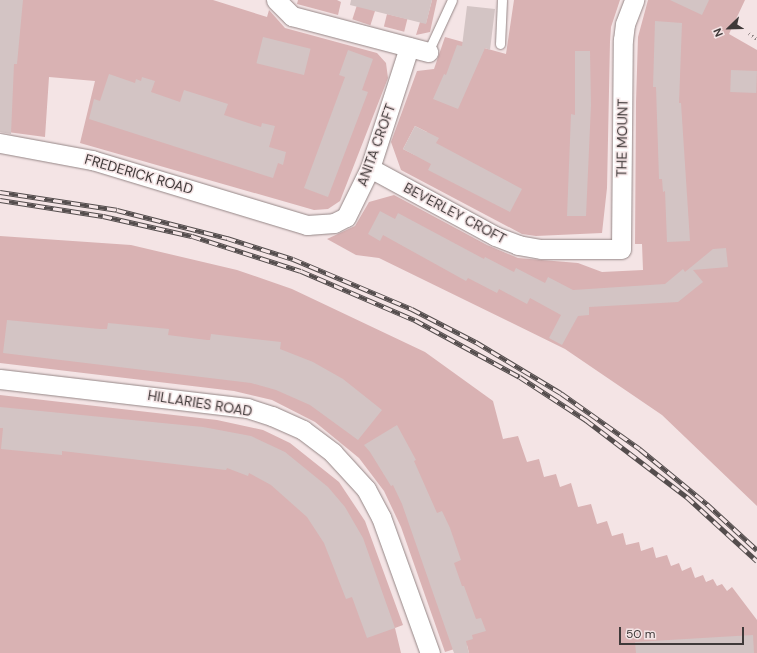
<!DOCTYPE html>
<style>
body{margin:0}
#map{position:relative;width:757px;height:653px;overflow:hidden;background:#f4e4e5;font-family:"DM Sans",sans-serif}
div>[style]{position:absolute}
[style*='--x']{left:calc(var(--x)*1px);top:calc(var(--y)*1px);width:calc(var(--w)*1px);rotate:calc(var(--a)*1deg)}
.green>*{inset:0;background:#d9b2b3;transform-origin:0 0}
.building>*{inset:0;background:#d3c4c4;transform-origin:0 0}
.path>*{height:2.5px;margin-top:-1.25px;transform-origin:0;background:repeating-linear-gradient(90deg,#948989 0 1px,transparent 0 4px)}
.roads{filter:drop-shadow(0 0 1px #948686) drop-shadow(0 0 1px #948686)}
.lane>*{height:9px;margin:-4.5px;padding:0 4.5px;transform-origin:4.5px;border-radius:4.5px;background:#fff}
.street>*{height:19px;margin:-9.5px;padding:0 9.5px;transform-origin:9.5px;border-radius:9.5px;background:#fff}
.rail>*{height:4.5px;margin-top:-2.25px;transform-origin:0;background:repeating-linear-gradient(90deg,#f4e4e5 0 9px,#544d4d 0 18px);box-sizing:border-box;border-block:1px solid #544d4d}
span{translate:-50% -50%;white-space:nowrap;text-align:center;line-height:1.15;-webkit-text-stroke:3px #f4e4e5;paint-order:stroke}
.street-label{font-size:14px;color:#3f3939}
.north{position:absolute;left:709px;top:8px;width:40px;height:40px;-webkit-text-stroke:3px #f4e4e5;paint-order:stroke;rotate:247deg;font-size:11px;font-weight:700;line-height:16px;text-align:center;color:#3f3939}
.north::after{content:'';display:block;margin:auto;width:14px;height:18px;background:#3f3939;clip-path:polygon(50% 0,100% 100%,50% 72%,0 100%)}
.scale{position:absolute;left:619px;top:627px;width:125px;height:18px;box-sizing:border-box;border:2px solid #3f3939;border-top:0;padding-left:5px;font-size:12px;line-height:14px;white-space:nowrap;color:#3f3939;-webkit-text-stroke:3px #f4e4e5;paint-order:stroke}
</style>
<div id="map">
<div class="green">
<i style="clip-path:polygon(0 0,213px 0,267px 17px,269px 10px,285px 28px,377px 53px,386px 63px,388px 78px,340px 201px,328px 209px,314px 210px,80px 143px,95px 81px,49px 77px,45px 137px,0 131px)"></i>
<i style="clip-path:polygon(298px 0,337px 0,341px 2px,338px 15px,297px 4px)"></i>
<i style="clip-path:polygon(432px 0,437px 0,430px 32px,416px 35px,420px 22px,426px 23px)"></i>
<i style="clip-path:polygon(evenodd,514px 0,620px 0,611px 27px,610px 42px,607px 188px,602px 233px,536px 236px,522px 234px,401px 170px,391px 142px,417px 71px,434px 69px,445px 37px,506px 54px,514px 0,415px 126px,427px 132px,415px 155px,403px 149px,415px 126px)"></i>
<i style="clip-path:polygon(648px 0,745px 0,729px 34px,757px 50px,757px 506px,662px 415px,565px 349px,379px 258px,356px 255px,327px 239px,355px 226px,369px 202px,394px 195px,487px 245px,518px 258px,578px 263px,602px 272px,643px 270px,642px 244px,635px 244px,636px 102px,638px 37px)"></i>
<i style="left:357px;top:5px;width:19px;height:15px;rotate:18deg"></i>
<i style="left:387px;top:14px;width:21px;height:13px;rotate:14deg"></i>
<i style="clip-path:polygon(0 236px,131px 245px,237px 270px,292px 289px,425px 352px,493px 401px,503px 439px,518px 436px,527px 462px,539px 459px,544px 477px,556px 474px,560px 487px,571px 483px,578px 507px,591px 504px,597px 524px,607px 521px,612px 536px,623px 533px,626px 545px,639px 542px,641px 551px,653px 547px,656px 558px,667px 555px,671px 566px,679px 563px,682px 571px,691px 567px,695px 578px,703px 575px,706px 582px,713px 579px,717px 586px,722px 584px,727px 591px,732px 587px,757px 620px,757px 653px,469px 653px,467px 645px,445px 652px,401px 527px,384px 491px,359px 458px,315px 422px,272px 400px,234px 391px,0 363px)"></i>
<i style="clip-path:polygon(0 395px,217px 420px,263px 430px,290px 443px,339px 482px,365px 521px,403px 625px,395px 628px,401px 653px,0 653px)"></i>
</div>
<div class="building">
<i style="clip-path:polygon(0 0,23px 0,17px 64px,14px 64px,11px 134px,0 132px)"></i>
<i style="clip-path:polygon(351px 0,432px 0,426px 24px,350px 5px)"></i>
<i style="clip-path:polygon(670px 0,709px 0,702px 15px)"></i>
<i style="clip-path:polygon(467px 6px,495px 9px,490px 50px,485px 48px,458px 109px,433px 99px,444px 74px,446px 75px,457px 45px,462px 46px)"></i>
<i style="clip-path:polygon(655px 21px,682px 23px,679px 103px,681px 103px,690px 241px,667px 242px,665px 191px,663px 192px,662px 179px,659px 179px,656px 87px,653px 87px)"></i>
<i style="left:263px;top:37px;width:49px;height:27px;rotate:14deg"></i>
<i style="clip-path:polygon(348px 50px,373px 59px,362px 90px,368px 92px,328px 197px,304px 188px,345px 77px,339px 75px)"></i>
<i style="clip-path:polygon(575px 51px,590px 51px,591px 105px,586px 216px,567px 216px,571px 114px,575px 115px)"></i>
<i style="left:731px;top:70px;width:26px;height:22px;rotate:2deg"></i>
<i style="clip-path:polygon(109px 74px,135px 83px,136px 79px,141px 81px,142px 77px,155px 81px,151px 92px,180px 102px,184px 90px,228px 104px,224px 115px,261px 127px,262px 123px,275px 126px,269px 147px,286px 152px,283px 165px,278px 163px,273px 178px,89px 119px,94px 99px,100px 101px)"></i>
<i style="clip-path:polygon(415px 126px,439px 138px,436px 143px,522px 189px,510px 212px,428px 170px,431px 164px,403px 149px)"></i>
<i style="clip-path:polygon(380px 211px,395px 219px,398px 213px,484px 259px,485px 257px,514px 272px,516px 268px,545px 283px,548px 277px,573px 290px,665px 284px,683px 269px,685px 272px,713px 249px,726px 248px,728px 267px,693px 270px,703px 282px,678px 302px,589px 307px,589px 315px,578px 316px,562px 345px,549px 338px,561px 315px,530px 298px,527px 304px,499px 289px,497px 293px,468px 278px,466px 281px,383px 235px,380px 241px,368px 234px)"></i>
<i style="clip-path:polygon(7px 320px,100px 329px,107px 329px,108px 323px,169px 329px,168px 335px,207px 340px,210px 340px,211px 334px,281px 342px,280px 349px,313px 362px,343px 379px,382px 410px,358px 440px,310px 405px,276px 390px,251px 383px,3px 353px)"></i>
<i style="clip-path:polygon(0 407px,203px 427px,251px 436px,285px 452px,328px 487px,345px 507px,363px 538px,395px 628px,367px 638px,352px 597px,346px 599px,324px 543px,307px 517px,271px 485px,249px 473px,248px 476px,227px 468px,226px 470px,62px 451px,62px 455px,1px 449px,3px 428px,0 428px)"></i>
<i style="clip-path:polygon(397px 425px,416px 460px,414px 461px,437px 513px,442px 511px,450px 528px,461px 560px,454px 563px,462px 586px,464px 586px,476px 619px,481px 618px,486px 631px,472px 635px,473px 639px,466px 641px,469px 653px,454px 653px,402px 504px,393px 485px,391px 486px,370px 452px,364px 445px)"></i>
<i style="clip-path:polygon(753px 635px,754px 653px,636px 653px,635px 642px)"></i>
</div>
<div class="path">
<i style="--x:749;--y:33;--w:10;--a:37"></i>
</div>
<div class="roads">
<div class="lane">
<i style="--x:500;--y:44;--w:44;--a:-87.4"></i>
<i style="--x:428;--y:52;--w:57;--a:-65.2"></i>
</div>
<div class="street">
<i style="--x:276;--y:0;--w:23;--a:45"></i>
<i style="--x:292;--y:16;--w:141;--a:14.8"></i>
<i style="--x:0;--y:143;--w:94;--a:10.5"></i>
<i style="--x:92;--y:160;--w:225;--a:16.8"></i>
<i style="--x:307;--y:225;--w:27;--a:-4"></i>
<i style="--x:334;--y:223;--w:13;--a:-27"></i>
<i style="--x:346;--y:217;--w:55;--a:-63.9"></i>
<i style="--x:370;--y:168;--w:127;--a:-72.1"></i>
<i style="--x:370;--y:168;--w:142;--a:28.5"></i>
<i style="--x:495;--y:236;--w:25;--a:21"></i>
<i style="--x:518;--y:245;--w:23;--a:10"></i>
<i style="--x:541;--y:249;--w:80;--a:0"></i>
<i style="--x:621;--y:249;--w:209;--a:-89.5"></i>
<i style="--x:623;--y:40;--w:16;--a:-83"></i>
<i style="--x:625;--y:24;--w:26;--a:-69"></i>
<i style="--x:0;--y:379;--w:249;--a:6.7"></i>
<i style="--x:247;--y:408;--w:26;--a:18"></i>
<i style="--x:272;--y:416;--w:34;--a:24"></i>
<i style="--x:303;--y:430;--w:38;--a:37"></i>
<i style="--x:333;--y:453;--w:49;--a:47.5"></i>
<i style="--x:366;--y:489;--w:32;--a:62"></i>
<i style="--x:381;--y:517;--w:145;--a:70.2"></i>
</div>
</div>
<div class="rail">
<i style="--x:0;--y:192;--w:118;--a:8.7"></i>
<i style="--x:117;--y:210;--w:114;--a:14.3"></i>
<i style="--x:227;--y:238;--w:69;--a:17.7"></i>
<i style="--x:293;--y:259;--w:129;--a:22.8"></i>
<i style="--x:412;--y:309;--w:72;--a:27.3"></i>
<i style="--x:476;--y:342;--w:99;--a:31"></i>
<i style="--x:561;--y:393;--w:97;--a:35.3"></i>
<i style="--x:640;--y:449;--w:87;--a:39.4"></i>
<i style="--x:707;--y:504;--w:68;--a:42.6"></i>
<i style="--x:0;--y:200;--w:104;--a:8.8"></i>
<i style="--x:103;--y:216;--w:91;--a:12.7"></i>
<i style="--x:192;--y:236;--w:114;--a:17.8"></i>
<i style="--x:301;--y:271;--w:124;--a:23.3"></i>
<i style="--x:415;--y:320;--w:119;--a:28.5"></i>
<i style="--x:520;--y:377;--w:79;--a:33.1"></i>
<i style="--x:586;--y:420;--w:127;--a:37.3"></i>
<i style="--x:687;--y:497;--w:95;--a:42.4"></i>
</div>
<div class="street-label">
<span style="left:622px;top:138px;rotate:-89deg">THE MOUNT</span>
<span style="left:376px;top:145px;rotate:-70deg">ANITA CROFT</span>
<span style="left:139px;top:174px;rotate:16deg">FREDERICK ROAD</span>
<span style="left:455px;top:213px;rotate:28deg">BEVERLEY CROFT</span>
<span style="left:200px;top:403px;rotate:9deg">HILLARIES ROAD</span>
</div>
<div class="north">N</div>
<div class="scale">50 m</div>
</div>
